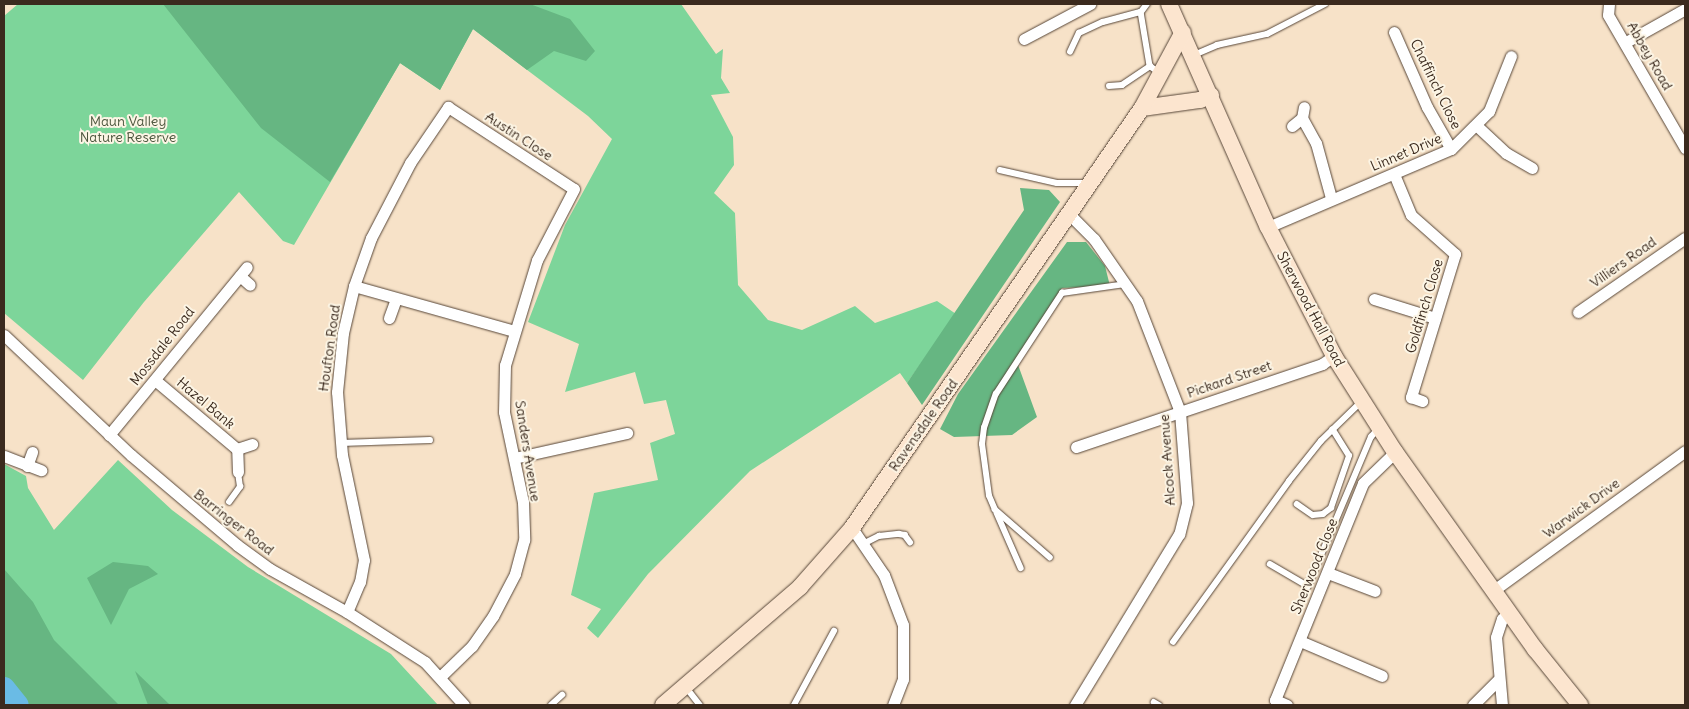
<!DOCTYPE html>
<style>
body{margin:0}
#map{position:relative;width:1689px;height:709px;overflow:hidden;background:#f7e2c8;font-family:Delius,sans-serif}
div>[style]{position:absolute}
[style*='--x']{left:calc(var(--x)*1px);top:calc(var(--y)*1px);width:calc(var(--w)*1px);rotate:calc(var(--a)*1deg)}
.green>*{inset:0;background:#7dd59a}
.forest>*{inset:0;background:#66b682}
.river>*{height:22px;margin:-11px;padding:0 11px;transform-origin:11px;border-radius:11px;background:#6abbe5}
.roads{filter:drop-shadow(0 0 1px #574638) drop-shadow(0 0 1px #574638)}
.service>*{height:5.5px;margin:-2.75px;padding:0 2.75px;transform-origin:2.75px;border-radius:2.75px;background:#fff}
.minor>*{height:11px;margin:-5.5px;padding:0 5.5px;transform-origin:5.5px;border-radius:5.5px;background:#fff}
.secondary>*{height:16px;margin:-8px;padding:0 8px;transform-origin:8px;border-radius:8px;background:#fce5cf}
span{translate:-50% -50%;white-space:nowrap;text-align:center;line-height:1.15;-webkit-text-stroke:4px #fcf5e5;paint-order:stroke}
.street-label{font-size:14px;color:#3b2a1e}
.park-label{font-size:14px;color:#4c553d}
.frame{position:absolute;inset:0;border:5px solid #3b2a1e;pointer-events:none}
</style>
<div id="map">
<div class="green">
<i style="clip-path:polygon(18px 4px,681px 4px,716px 54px,723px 49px,721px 78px,730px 93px,711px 95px,733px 137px,734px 165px,714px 193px,735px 213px,738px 285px,768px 320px,802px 330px,855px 306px,875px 323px,937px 301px,956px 314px,907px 383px,900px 373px,750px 471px,648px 574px,598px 638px,587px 628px,601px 609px,571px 595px,594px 493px,658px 480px,650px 443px,675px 434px,666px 400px,644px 404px,635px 372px,565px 392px,579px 344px,528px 322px,565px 225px,612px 139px,588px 116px,473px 29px,440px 90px,400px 63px,294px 245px,283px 241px,239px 192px,144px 302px,83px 380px,4px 313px,4px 16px)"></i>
<i style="clip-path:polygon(118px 460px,172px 510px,248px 567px,391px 654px,438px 705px,38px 705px,4px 664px,4px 464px,26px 476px,28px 488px,54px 530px)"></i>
</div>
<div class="forest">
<i style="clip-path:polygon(163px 4px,530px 4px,570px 19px,595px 51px,586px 61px,554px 51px,527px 70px,473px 29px,440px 90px,400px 63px,330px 182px,261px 128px)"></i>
<i style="clip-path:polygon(1020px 188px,1049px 190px,1060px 202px,922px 405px,907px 383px,1024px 210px)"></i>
<i style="clip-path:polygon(1067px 242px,1086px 242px,1105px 266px,1110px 286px,1062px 288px,1017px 362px,1037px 417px,1012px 435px,954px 437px,940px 429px,958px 394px)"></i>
<i style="clip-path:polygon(113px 562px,148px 566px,158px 574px,129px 589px,111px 625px,87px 578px)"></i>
<i style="clip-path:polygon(4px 569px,33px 602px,54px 640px,119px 705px,4px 705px)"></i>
<i style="clip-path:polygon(135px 671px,170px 705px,148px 705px)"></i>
</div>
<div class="river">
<i style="--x:4;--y:688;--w:22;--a:51"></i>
</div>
<div class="roads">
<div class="service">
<i style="--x:1141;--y:12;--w:55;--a:80.5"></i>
<i style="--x:1150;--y:66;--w:11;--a:34"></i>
<i style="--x:1070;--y:52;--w:21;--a:-65"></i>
<i style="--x:1079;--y:33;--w:26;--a:-25"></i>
<i style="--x:1103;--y:22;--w:39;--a:-15"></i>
<i style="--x:1141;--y:12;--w:10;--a:-53"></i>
<i style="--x:1194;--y:55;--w:25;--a:-23"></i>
<i style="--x:1217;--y:45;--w:51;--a:-12.4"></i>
<i style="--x:1267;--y:34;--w:65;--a:-27.3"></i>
<i style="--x:1109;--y:86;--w:13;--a:-4"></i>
<i style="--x:1122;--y:85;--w:34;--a:-34"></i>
<i style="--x:1000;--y:170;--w:58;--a:12.8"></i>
<i style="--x:1057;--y:183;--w:30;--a:0"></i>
<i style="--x:341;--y:443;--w:89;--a:-1.9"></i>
<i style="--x:229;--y:502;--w:19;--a:-54"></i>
<i style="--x:240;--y:487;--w:15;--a:-98"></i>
<i style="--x:1297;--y:504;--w:19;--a:35"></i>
<i style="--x:1313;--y:515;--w:10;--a:-6"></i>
<i style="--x:1323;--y:514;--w:10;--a:-37"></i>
<i style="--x:1331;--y:508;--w:55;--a:-70.9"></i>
<i style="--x:1349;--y:456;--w:31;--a:-122"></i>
<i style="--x:997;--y:513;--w:60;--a:66.4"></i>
<i style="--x:863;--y:544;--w:18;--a:-27"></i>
<i style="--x:879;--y:536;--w:20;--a:-6"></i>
<i style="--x:899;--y:534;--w:6;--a:9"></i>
<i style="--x:905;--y:535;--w:9;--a:54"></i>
<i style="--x:1050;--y:558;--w:73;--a:-138.9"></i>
<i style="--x:995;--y:510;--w:15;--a:-113"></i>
<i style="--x:989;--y:496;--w:52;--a:-97.7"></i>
<i style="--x:982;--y:444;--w:16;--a:-83"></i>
<i style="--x:984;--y:428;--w:36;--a:-71"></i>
<i style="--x:996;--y:394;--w:121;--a:-56.8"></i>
<i style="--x:1062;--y:293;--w:65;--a:-8"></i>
<i style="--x:1270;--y:564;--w:44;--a:30.1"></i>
<i style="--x:1308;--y:586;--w:162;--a:-67.1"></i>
<i style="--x:1371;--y:437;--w:9;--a:-49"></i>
<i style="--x:1173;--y:642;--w:198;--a:-54.2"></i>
<i style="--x:1289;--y:481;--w:51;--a:-51.3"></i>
<i style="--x:1321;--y:441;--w:54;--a:-44.3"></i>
<i style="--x:686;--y:687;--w:23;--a:52"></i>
<i style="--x:1154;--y:702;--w:6;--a:31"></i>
<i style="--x:551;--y:705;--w:15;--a:-42"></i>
<i style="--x:794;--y:705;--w:84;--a:-61.6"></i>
</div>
<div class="minor">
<i style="--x:1609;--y:4;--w:11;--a:95"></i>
<i style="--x:1608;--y:15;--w:154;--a:59.9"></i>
<i style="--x:1394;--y:32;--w:82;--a:66.3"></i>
<i style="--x:1427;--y:107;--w:48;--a:60.3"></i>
<i style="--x:1024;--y:39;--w:75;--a:-27.9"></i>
<i style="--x:1626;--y:42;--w:68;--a:-29.2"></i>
<i style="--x:1302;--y:118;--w:29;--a:61"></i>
<i style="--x:1316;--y:143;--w:57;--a:74.7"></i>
<i style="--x:1292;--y:126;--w:13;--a:-39"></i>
<i style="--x:1302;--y:118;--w:11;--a:-80"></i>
<i style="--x:1477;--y:126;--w:40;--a:43"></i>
<i style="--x:1506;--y:153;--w:30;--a:30"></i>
<i style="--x:1394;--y:174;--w:44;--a:67.5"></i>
<i style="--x:1411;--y:215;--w:59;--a:41.6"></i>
<i style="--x:1455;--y:254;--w:150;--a:107.1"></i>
<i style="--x:1411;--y:397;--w:12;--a:20"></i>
<i style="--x:1070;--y:215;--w:34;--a:45"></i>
<i style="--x:1094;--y:239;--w:75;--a:55.3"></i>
<i style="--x:1137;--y:301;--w:119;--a:68.8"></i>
<i style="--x:1180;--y:412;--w:91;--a:85.6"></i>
<i style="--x:1187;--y:503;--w:32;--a:104"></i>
<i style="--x:1179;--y:534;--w:200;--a:121.3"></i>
<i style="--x:1268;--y:227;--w:199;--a:-23.1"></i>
<i style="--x:1451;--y:149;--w:54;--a:-45"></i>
<i style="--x:1489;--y:111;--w:59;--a:-68.2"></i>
<i style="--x:240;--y:276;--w:13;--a:42"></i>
<i style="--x:354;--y:286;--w:166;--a:15.7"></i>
<i style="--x:1374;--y:299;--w:64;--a:17.3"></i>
<i style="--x:1578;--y:312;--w:130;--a:-34.7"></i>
<i style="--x:389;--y:318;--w:20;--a:-70"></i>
<i style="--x:4;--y:335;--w:175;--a:43.4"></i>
<i style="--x:131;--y:455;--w:139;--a:40.3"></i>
<i style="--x:237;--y:545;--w:41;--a:36"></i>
<i style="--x:270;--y:569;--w:88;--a:29.2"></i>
<i style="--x:347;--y:612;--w:93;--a:32.7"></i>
<i style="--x:425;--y:662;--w:58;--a:47.8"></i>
<i style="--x:155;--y:380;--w:107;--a:40.1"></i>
<i style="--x:109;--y:435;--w:217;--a:-50.6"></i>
<i style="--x:1076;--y:447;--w:260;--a:-18.6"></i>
<i style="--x:1322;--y:364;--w:14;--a:-34"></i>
<i style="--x:4;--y:456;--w:40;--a:21"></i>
<i style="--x:514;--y:458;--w:116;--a:-12.5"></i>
<i style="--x:27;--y:466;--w:15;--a:-70"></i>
<i style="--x:238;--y:472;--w:23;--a:-92"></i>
<i style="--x:237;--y:449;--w:16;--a:-18"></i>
<i style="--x:852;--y:528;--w:57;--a:55.8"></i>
<i style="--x:884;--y:575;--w:53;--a:69.2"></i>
<i style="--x:903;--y:625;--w:54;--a:90"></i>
<i style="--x:903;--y:679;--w:28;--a:111"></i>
<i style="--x:1328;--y:573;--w:50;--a:21"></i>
<i style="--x:1494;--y:590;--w:236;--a:-36"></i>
<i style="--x:347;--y:612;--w:33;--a:-67"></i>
<i style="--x:360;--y:582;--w:22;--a:-80"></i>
<i style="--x:364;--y:560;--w:107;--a:-101.8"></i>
<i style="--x:342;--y:455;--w:63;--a:-94.5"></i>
<i style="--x:337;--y:392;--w:59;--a:-84.2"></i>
<i style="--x:343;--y:333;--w:48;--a:-76.8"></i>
<i style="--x:354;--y:286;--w:51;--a:-70.5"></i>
<i style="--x:371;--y:238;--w:85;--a:-62.5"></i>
<i style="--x:410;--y:163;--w:68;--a:-55.8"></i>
<i style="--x:448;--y:107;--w:150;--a:33.1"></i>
<i style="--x:574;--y:189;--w:80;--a:117.5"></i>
<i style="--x:537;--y:260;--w:110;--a:106.9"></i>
<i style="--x:505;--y:365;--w:47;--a:91.2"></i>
<i style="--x:504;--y:412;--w:92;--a:78.1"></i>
<i style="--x:523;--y:502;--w:38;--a:88"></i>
<i style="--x:524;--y:540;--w:35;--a:105"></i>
<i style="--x:515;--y:574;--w:47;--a:117.6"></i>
<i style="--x:493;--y:616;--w:37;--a:125"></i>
<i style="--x:472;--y:646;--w:43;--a:135.9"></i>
<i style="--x:1300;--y:641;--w:89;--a:23.1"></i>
<i style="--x:1287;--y:705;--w:13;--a:-157"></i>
<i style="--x:1275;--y:700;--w:234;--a:-67.9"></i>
<i style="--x:1363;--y:483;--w:45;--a:-44.1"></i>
<i style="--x:1473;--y:705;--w:35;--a:-45"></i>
<i style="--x:1502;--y:705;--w:68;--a:-95"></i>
<i style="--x:1496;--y:637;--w:19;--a:-72"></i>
<i style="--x:1502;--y:619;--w:10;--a:-45"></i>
</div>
<div class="secondary">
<i style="--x:1169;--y:4;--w:244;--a:66.1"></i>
<i style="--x:1268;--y:227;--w:145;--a:62.9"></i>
<i style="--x:1334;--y:356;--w:114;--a:57.6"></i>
<i style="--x:1395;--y:452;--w:242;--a:54.6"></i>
<i style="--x:1535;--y:649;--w:72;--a:51.2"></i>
<i style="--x:1142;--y:108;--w:59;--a:-7.9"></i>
<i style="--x:1200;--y:100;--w:12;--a:-24"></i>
<i style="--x:663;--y:705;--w:181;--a:-40.7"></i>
<i style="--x:800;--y:587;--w:79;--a:-48.6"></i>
<i style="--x:852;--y:528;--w:510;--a:-55.38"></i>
<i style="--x:1142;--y:108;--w:86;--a:-61.7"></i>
</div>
</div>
<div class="street-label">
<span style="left:1650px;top:56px;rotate:60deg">Abbey Road</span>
<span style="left:1436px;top:84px;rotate:64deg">Chaffinch Close</span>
<span style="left:519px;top:136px;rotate:33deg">Austin Close</span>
<span style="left:1406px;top:152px;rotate:-23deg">Linnet Drive</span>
<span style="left:1623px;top:262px;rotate:-35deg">Villiers Road</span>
<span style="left:1424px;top:306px;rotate:-73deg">Goldfinch Close</span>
<span style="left:1311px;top:309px;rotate:62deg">Sherwood Hall Road</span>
<span style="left:162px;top:346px;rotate:-52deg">Mossdale Road</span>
<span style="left:329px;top:348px;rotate:-82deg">Houfton Road</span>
<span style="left:1229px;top:379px;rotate:-19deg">Pickard Street</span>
<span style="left:206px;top:403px;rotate:40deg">Hazel Bank</span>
<span style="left:923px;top:425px;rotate:-55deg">Ravensdale Road</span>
<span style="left:528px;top:451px;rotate:81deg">Sanders Avenue</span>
<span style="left:1167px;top:460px;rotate:-94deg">Alcock Avenue</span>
<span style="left:1581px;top:508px;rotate:-36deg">Warwick Drive</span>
<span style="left:234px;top:522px;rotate:38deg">Barringer Road</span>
<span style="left:1314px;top:566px;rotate:-68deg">Sherwood Close</span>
</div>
<div class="park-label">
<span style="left:128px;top:129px">Maun Valley<br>Nature Reserve</span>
</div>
<div class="frame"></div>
</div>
